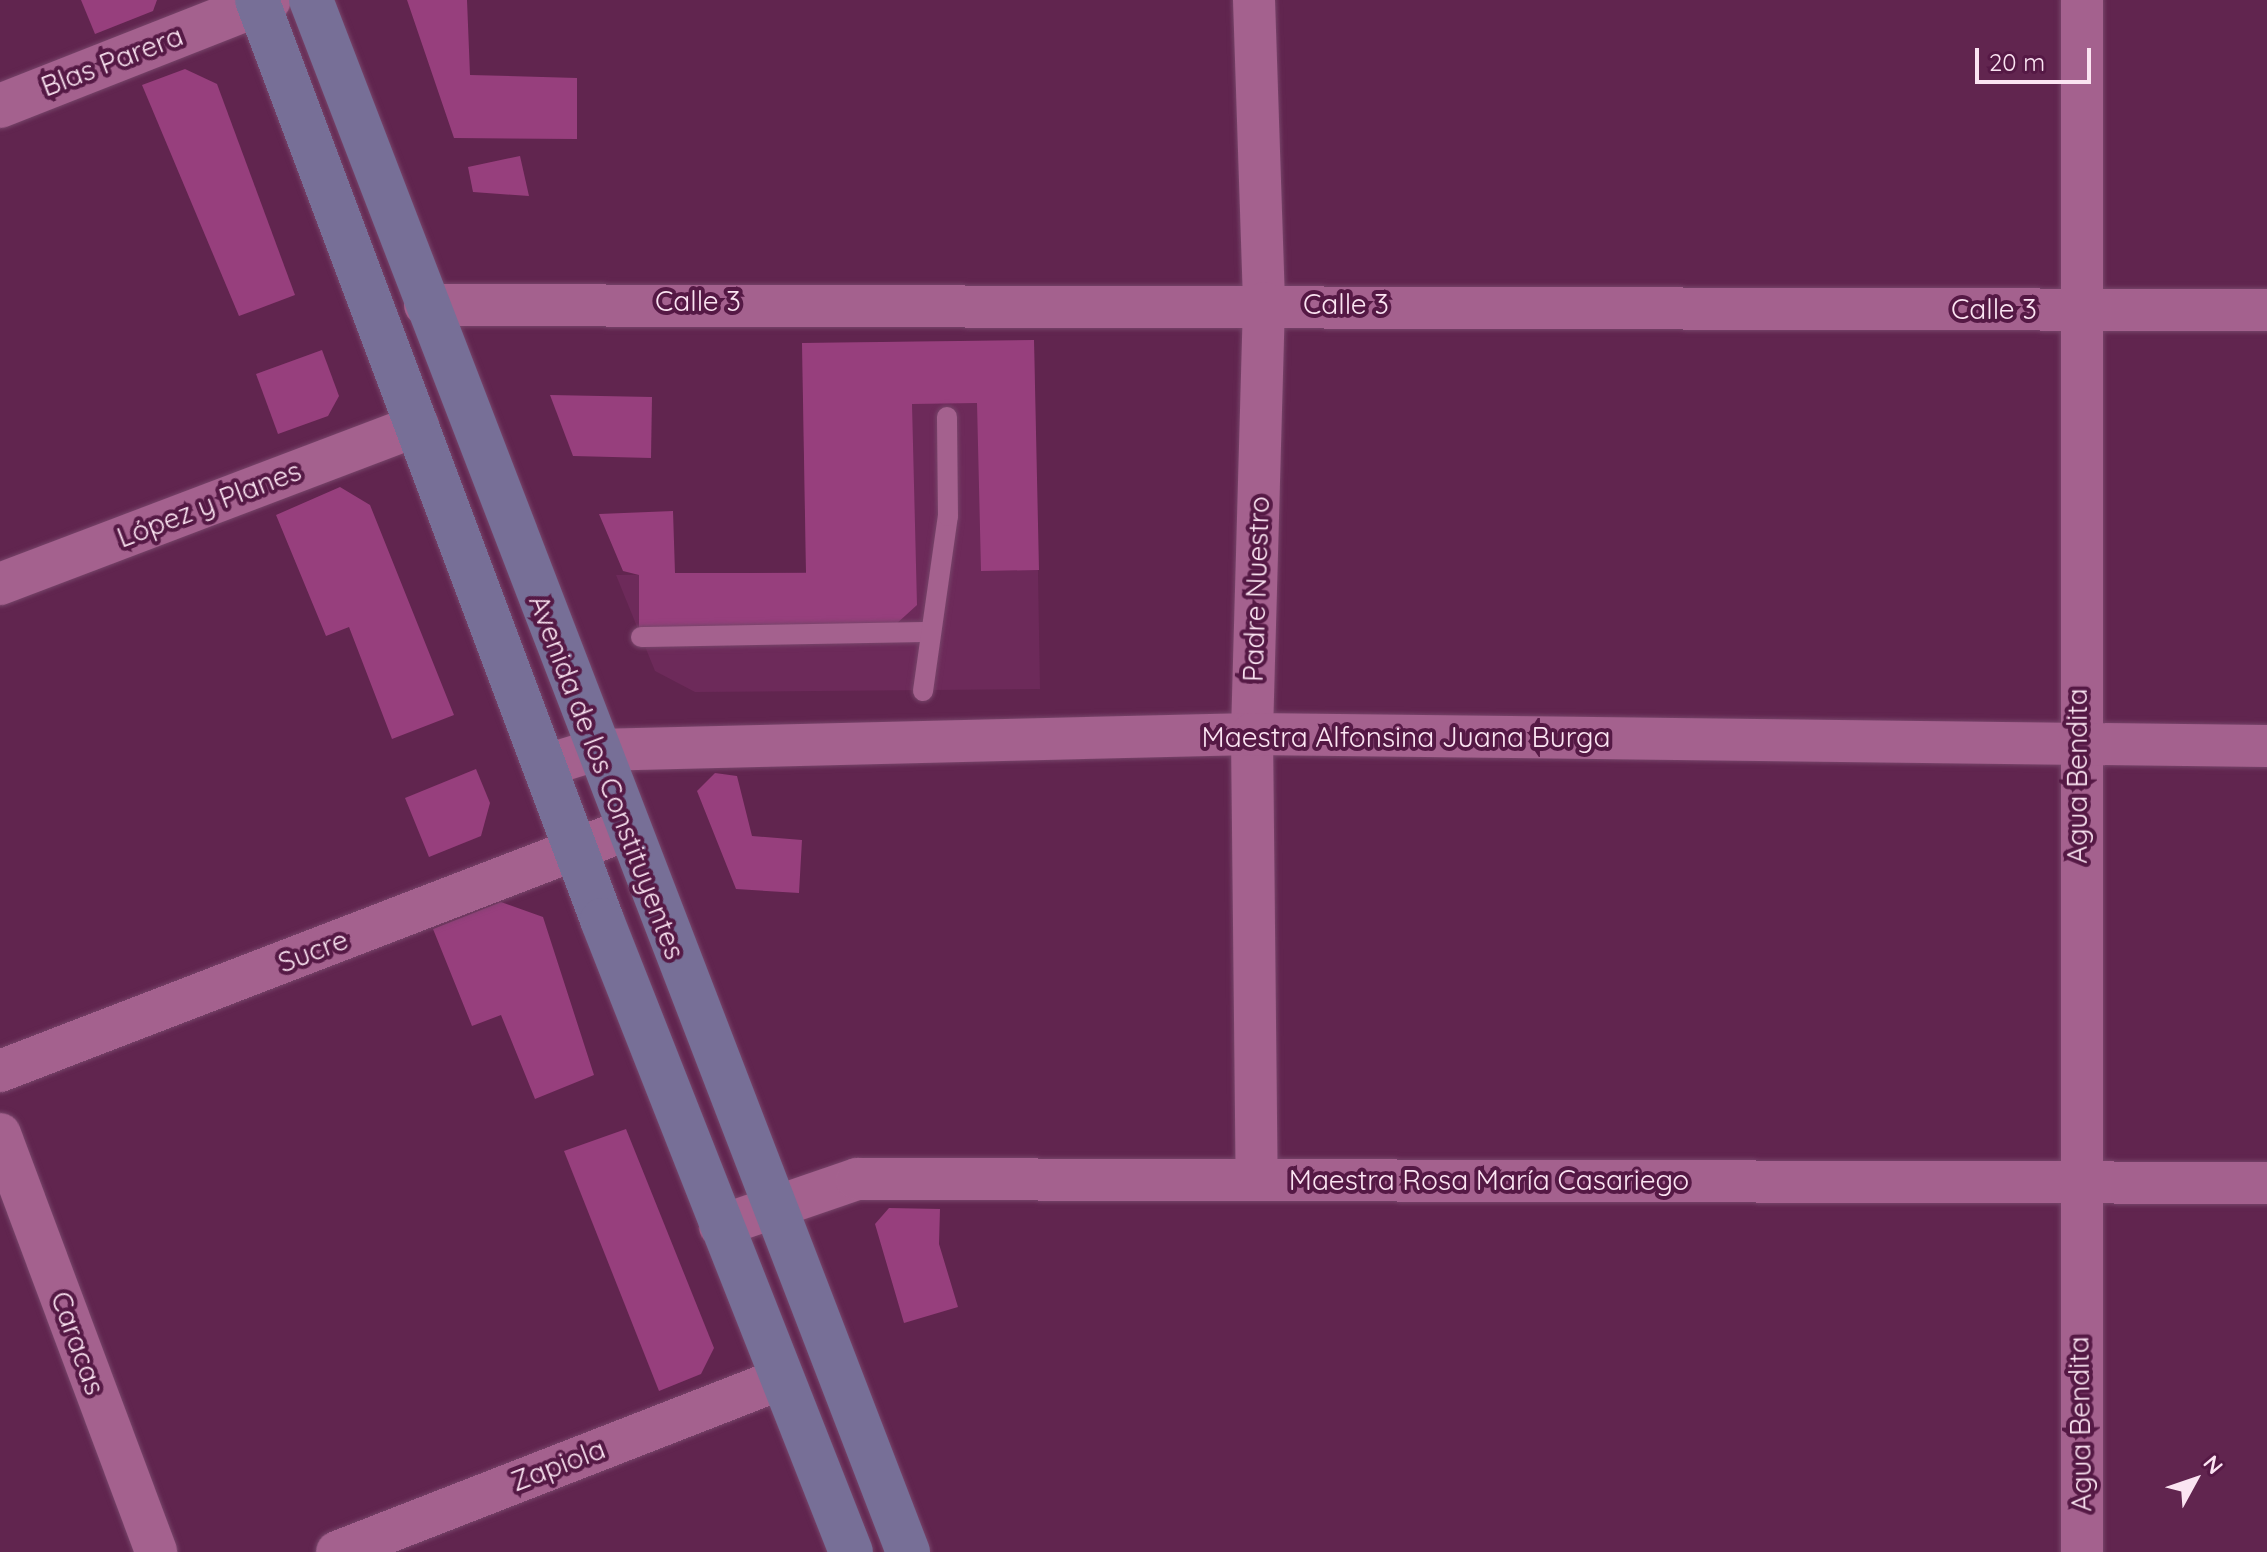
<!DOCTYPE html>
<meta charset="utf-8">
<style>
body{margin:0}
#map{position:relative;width:2267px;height:1552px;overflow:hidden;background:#61254f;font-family:Quicksand,sans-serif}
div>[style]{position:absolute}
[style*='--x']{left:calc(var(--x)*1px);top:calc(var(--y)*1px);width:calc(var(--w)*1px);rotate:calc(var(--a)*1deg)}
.built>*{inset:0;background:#6d2a5a}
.building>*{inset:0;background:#973f7d}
.roads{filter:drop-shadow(0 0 2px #77456a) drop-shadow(0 0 2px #77456a)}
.service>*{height:20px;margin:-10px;padding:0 10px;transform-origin:10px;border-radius:10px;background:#a4618e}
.minor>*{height:42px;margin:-21px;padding:0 21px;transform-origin:21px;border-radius:21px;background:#a4618e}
.tertiary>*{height:44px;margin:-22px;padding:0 22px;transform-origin:22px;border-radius:22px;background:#a4618e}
.secondary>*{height:44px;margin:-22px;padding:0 22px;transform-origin:22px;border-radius:22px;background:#776f97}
span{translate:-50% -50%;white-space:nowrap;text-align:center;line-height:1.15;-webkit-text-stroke:8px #551945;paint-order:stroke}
.street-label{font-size:28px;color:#fbe4f2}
.north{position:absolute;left:2155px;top:1440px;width:80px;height:80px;-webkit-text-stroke:6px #551945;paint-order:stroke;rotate:50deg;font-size:22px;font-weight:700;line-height:32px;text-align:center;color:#fbe4f2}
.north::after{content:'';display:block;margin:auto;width:28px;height:36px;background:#fbe4f2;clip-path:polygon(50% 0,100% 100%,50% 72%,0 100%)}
.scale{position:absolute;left:1975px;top:48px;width:116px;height:36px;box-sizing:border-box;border:4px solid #fbe4f2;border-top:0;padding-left:10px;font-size:24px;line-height:28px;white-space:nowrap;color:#fbe4f2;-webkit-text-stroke:6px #551945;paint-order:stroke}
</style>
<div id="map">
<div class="built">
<i style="clip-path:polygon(1034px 340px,1040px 689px,695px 692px,655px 671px,616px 575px,806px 572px,802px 343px)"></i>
</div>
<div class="building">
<i style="clip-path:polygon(81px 0,157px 0,153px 11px,95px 34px)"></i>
<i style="clip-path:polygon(407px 0,467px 0,470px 75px,577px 78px,577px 139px,454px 138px)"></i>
<i style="clip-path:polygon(185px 69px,217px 84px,295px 295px,239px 316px,142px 85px)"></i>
<i style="clip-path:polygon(520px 156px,529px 196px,473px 192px,468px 167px)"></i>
<i style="clip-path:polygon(1034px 340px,1039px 570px,981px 571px,977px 403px,912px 404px,917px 605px,895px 625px,639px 631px,639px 575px,623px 571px,599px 514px,673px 511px,675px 573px,806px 573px,802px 343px)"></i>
<i style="clip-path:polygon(322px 350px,339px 396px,328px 416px,278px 434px,256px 374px)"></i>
<i style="clip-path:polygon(550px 395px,652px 397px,651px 458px,573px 456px)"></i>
<i style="clip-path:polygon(340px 487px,370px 505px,454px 715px,392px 739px,349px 627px,326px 636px,276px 515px)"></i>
<i style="clip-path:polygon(476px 769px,490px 803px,481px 836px,429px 857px,405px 798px)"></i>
<i style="clip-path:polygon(715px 773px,737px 776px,752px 836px,802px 840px,799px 893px,736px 889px,697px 791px)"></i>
<i style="clip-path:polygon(501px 902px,543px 917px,594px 1075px,535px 1099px,501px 1015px,472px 1026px,433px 929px)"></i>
<i style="clip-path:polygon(626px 1129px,714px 1348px,701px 1374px,659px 1391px,564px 1151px)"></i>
<i style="clip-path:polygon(889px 1208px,940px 1209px,939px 1244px,958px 1307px,904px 1323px,875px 1224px)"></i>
</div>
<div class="roads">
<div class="service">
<i style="--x:641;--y:637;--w:287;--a:-1"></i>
<i style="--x:923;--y:691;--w:177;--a:-81.9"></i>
<i style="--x:948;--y:516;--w:99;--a:-90.6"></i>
</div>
<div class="minor">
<i style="--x:1254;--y:0;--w:303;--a:88.1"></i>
<i style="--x:1264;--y:303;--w:431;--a:91.6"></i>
<i style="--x:1252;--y:734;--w:445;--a:89.4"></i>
<i style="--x:2082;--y:0;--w:1552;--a:90"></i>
<i style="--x:425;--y:305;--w:1842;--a:0.16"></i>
<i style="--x:0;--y:584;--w:447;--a:-20.8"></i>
<i style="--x:547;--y:765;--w:51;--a:-17"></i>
<i style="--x:596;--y:750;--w:656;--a:-1.4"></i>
<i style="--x:1252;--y:734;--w:1015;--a:0.68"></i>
<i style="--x:0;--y:1071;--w:671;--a:-21.06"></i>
<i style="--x:0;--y:1134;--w:446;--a:69.5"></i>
<i style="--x:720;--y:1226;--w:145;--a:-18.9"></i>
<i style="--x:857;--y:1179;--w:1410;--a:0.16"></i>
<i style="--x:337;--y:1552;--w:476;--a:-21.3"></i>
</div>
<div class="tertiary">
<i style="--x:0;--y:106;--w:289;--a:-21.5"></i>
</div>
<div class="secondary">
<i style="--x:257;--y:0;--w:983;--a:69.44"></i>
<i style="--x:602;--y:920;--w:679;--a:68.5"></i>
<i style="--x:311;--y:0;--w:1663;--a:68.96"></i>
</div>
</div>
<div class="street-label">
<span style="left:112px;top:61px;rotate:-21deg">Blas Parera</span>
<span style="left:698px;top:301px">Calle 3</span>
<span style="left:1346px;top:304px">Calle 3</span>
<span style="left:1994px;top:309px">Calle 3</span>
<span style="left:209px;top:504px;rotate:-21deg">López y Planes</span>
<span style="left:1256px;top:589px;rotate:-88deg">Padre Nuestro</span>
<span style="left:1406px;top:737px">Maestra Alfonsina Juana Burga</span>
<span style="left:2077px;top:776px;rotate:-90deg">Agua Bendita</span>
<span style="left:607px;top:777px;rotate:69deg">Avenida de los Constituyentes</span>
<span style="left:313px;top:951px;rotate:-21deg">Sucre</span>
<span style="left:1489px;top:1180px">Maestra Rosa María Casariego</span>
<span style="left:78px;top:1343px;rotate:70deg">Caracas</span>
<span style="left:2080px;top:1424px;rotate:-91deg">Agua Bendita</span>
<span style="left:558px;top:1465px;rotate:-21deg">Zapiola</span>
</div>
<div class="north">N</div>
<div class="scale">20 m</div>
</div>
